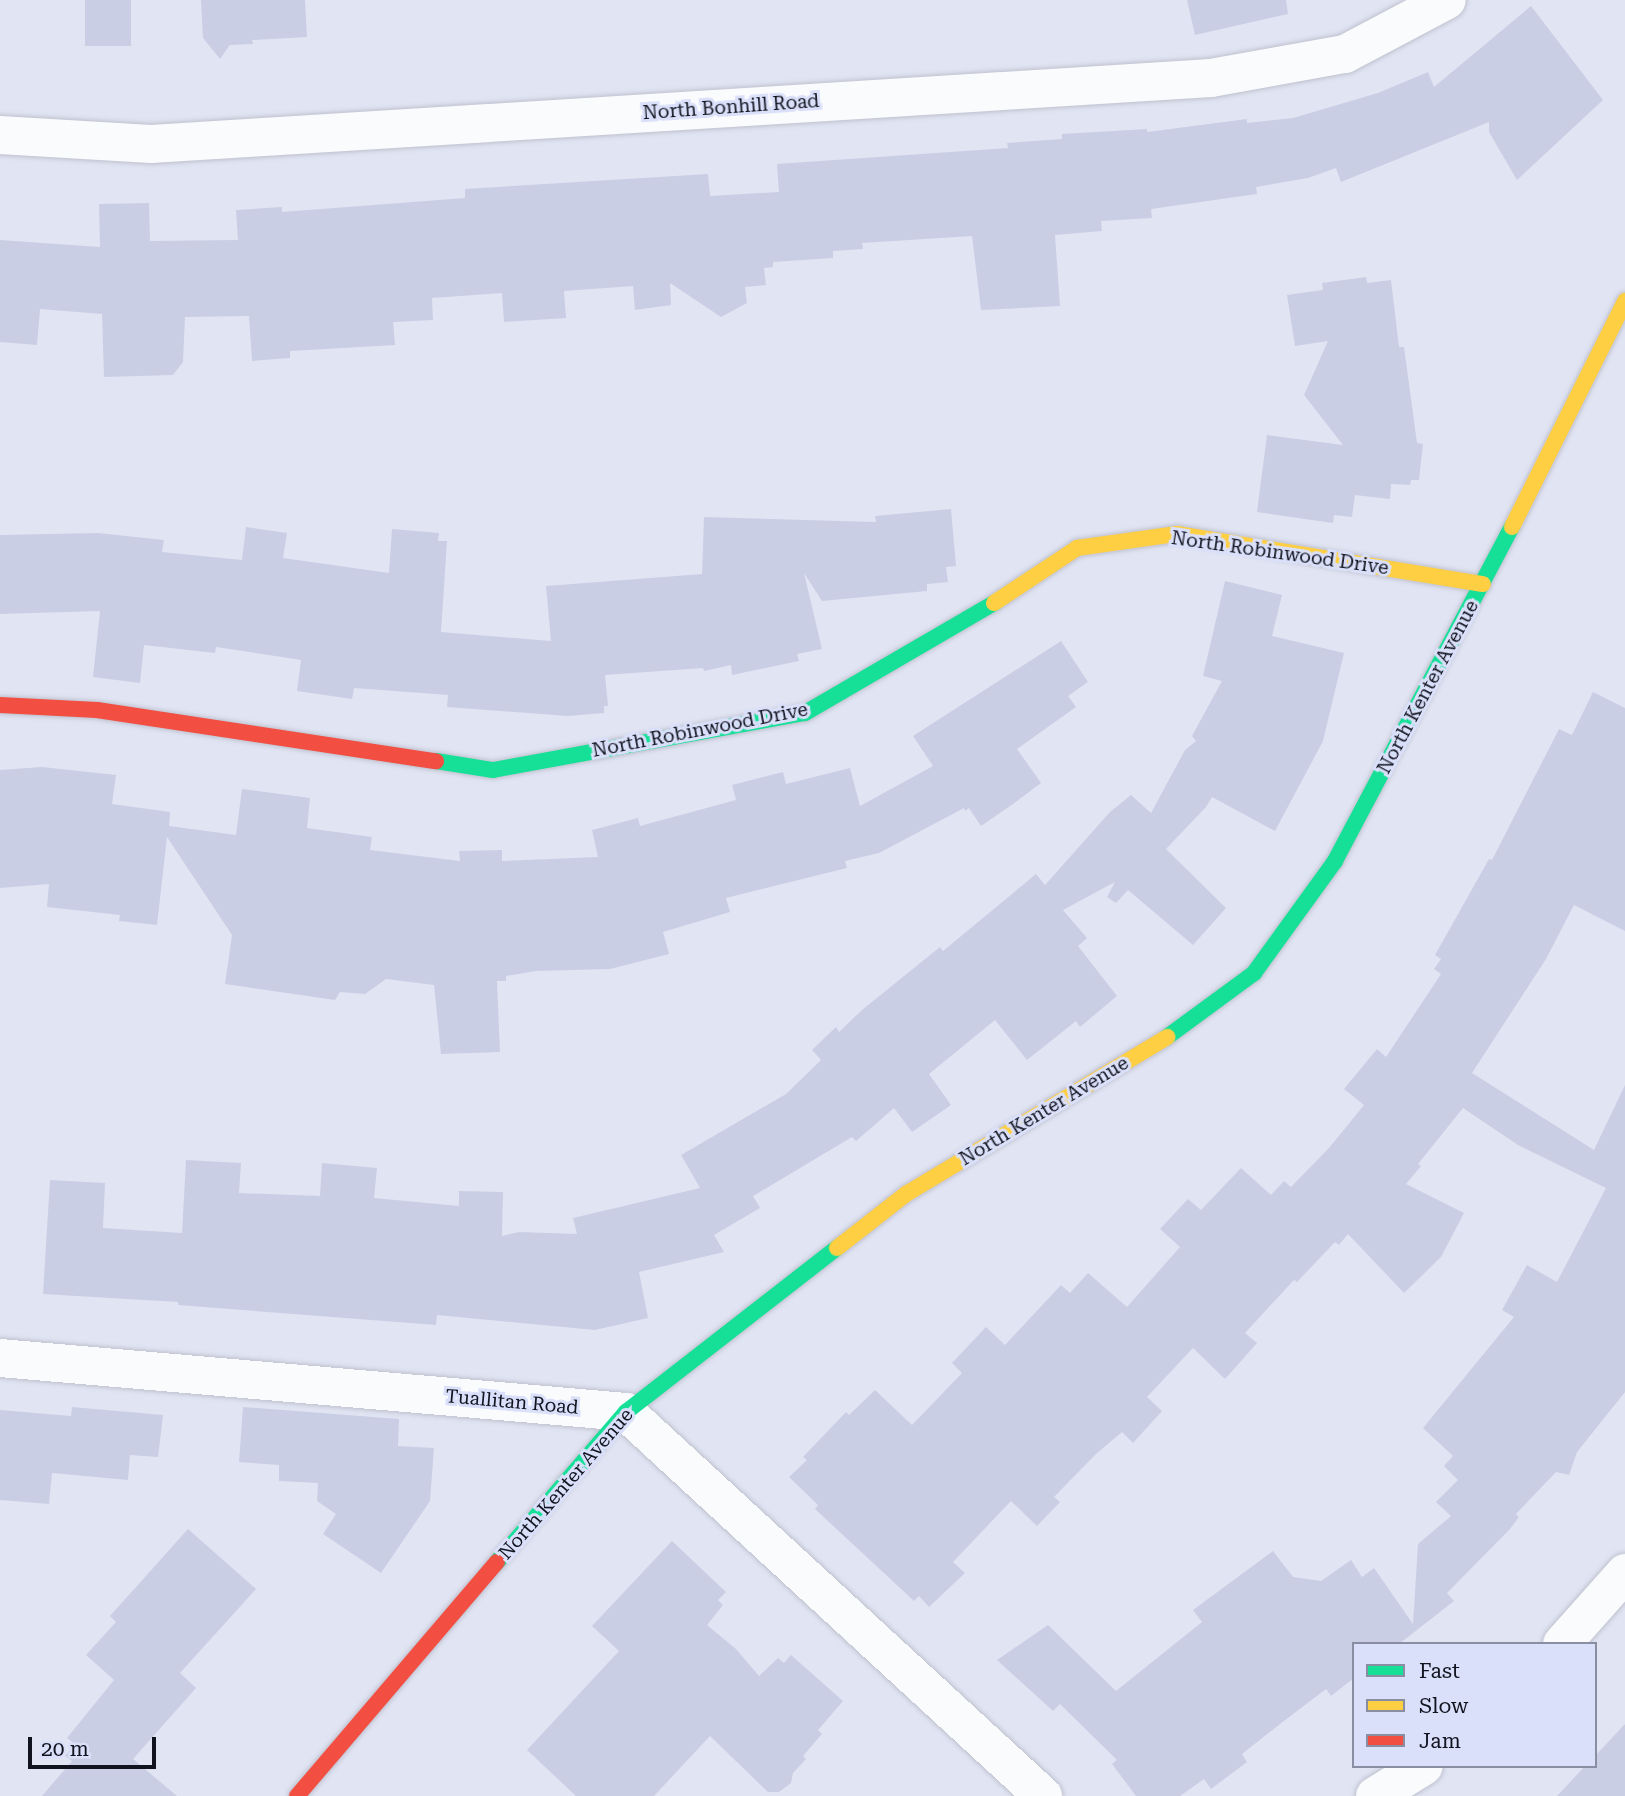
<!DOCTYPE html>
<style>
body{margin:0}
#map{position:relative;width:1625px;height:1796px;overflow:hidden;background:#e1e4f3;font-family:"Roboto Serif",serif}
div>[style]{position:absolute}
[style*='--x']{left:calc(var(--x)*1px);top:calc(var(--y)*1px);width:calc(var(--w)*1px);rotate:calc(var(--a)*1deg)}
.building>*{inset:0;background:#cacee4;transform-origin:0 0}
.roads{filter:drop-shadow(0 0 2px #bfc1ce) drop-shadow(0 0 2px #bfc1ce)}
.street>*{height:38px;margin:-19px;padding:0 19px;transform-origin:19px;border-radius:19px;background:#fafbfd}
.fast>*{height:16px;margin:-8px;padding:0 8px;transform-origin:8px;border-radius:8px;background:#16e098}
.slow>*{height:16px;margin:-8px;padding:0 8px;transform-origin:8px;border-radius:8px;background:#ffcf43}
.jam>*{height:16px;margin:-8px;padding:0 8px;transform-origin:8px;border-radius:8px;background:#f24e42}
span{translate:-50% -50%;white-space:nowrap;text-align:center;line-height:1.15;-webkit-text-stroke:6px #dae0fa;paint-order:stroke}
.street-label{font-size:19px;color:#11131e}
.legend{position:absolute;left:1352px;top:1642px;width:245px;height:126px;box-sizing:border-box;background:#dae0fa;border:2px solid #8a8ea2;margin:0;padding:9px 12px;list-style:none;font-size:21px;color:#11131e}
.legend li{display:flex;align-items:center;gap:14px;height:35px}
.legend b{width:35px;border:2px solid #8a8ea2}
.scale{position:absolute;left:28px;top:1737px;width:128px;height:32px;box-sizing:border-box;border:4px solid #11131e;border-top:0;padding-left:9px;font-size:21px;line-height:24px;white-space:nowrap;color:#11131e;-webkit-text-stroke:5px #dae0fa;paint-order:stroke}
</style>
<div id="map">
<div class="building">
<i style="left:85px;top:0;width:46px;height:46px"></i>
<i style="clip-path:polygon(201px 0,305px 0,307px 37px,252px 40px,253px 44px,230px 45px,220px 59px,203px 38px)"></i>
<i style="clip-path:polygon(1187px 0,1286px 0,1288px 14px,1195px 35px)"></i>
<i style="clip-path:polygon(1531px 6px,1603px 100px,1517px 180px,1489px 132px,1489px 122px,1341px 182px,1336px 168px,1308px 178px,1256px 187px,1257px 194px,1151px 209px,1152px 218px,1101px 221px,1102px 231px,1055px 235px,1060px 306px,981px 310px,972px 236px,862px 243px,863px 249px,833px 251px,833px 258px,773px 262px,773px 267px,764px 268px,766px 285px,745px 287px,747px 303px,721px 317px,670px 283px,671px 305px,635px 310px,633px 286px,564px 291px,566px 318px,504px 322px,502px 293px,432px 298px,433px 320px,393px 322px,395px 345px,290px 351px,290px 358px,252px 361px,249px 316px,185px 317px,183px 362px,173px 375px,104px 377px,102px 314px,40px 309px,37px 345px,0 342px,0 240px,100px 247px,99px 204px,149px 203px,150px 241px,238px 240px,236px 210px,282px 207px,282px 212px,465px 198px,465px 189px,708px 174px,710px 196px,779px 192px,777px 164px,1008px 148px,1007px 143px,1062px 139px,1062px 134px,1147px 129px,1147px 132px,1247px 119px,1247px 123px,1293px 118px,1378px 93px,1428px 72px,1434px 87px)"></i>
<i style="clip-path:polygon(1366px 277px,1367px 283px,1391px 280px,1399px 347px,1404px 347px,1417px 443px,1423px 444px,1419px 480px,1411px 480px,1410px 485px,1391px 484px,1390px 499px,1355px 495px,1352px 517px,1334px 515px,1333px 523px,1257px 512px,1267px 435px,1343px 445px,1304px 395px,1328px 341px,1295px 346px,1287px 295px,1323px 290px,1322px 283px)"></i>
<i style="clip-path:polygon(951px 509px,956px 566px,946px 567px,948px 582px,927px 584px,927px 591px,822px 601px,804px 573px,822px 649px,797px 654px,799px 661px,732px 675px,731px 665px,704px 671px,703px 668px,605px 675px,608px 706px,604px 706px,604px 713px,568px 716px,447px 707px,448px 695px,354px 688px,352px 699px,297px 691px,301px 660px,216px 647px,215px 653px,144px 645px,140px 683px,93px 677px,100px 611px,0 614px,0 535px,98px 533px,164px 540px,162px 552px,242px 560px,246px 527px,287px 533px,283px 558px,389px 573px,392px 529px,439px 533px,438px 541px,447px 541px,441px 632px,551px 641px,546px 586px,702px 574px,704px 517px,876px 522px,875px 516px)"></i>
<i style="clip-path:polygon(1225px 581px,1282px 595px,1272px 636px,1344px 653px,1323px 741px,1275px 831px,1212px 797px,1206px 807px,1166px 849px,1226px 908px,1193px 945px,1128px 890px,1116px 903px,1107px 897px,1115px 882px,1063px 910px,1087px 938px,1078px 946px,1117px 996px,1080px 1027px,1076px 1021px,1027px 1060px,995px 1020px,929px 1074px,951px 1105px,912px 1132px,894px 1108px,856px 1141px,852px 1137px,753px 1196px,760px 1208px,714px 1235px,724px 1252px,639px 1272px,648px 1318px,595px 1330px,437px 1315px,436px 1325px,178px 1305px,178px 1302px,43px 1294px,50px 1180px,105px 1183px,103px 1228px,182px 1233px,186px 1160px,241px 1163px,239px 1193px,320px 1196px,322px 1163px,377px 1168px,374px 1198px,459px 1206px,459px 1191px,503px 1192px,502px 1236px,519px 1232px,577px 1234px,573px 1218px,700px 1188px,681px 1155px,786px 1094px,821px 1060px,812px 1050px,836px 1027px,839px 1032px,862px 1010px,940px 947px,943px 951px,1036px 874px,1045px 885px,1110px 812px,1131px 795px,1151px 813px,1185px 750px,1196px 741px,1192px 736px,1222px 681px,1203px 676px)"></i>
<i style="clip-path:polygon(1061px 641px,1088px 682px,1068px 696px,1076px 707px,1017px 749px,1041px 783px,1013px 804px,981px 826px,969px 808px,965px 811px,964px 808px,879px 853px,845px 861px,847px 868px,726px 898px,730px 912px,663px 932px,669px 954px,610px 969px,536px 971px,506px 976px,506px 981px,497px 981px,500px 1052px,441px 1054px,434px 985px,386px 979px,365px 994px,340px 992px,335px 1000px,225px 984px,232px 935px,167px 837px,157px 925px,119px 921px,120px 915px,47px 907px,49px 884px,0 888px,0 770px,42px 767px,116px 775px,112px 804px,170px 812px,169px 826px,236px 835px,242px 789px,310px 798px,307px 828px,372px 837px,370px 850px,460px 861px,459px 851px,502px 850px,502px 861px,598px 857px,592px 830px,638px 818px,640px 826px,736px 800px,732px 785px,783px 772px,786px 784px,850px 768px,860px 806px,933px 766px,913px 736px)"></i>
<i style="clip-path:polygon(1593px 692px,1625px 708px,1625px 931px,1574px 905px,1546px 959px,1472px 1073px,1594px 1150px,1625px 1085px,1625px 1392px,1577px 1452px,1569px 1475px,1556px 1472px,1516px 1514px,1519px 1517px,1510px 1529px,1447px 1593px,1454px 1601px,1399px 1644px,1354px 1644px,1354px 1678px,1331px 1696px,1326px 1689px,1280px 1724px,1242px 1754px,1247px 1762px,1211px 1789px,1204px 1779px,1180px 1796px,1136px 1796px,1112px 1764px,1117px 1760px,1060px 1704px,1053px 1711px,997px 1660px,1048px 1625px,1116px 1691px,1202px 1622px,1193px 1610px,1273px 1551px,1293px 1577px,1321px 1581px,1351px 1560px,1362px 1577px,1374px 1568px,1413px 1624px,1418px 1544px,1451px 1516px,1436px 1502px,1458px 1480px,1444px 1466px,1453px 1456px,1423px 1428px,1514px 1317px,1502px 1310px,1527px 1265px,1557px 1282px,1606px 1188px,1518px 1145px,1463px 1108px,1418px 1164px,1421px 1166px,1406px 1184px,1464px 1213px,1441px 1257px,1404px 1293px,1348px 1234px,1339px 1245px,1335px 1242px,1297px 1282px,1294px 1280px,1245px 1333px,1257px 1343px,1225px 1379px,1193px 1348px,1147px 1397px,1162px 1411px,1133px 1443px,1122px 1432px,1096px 1454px,1054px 1497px,1060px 1502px,1037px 1526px,1011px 1501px,953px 1562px,965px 1573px,929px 1607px,919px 1596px,914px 1601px,815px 1509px,818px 1505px,789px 1477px,807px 1460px,803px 1457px,846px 1412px,849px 1415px,875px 1390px,912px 1425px,962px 1373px,952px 1363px,986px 1327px,1005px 1345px,1061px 1285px,1070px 1293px,1088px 1273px,1127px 1307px,1180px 1247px,1160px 1229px,1188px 1199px,1201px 1210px,1241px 1168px,1271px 1195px,1284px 1181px,1291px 1187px,1329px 1148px,1364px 1105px,1344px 1089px,1377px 1049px,1386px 1057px,1441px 974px,1434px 969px,1441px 959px,1435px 955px,1489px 859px,1492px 860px,1559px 729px,1572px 735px)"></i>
<i style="clip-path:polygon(72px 1407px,163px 1415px,158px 1457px,130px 1455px,128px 1480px,52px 1473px,49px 1504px,0 1500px,0 1410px,71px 1416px)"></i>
<i style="clip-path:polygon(243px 1407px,399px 1419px,398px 1446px,434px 1448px,430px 1501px,381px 1573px,323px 1534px,336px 1514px,317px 1501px,318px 1483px,279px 1481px,279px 1465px,239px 1462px)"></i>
<i style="clip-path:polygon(188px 1529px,256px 1589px,180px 1673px,196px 1688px,133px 1759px,177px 1796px,42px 1796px,72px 1761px,65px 1756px,75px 1744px,67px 1738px,114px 1680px,86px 1655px,116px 1622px,110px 1616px)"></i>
<i style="clip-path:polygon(672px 1541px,726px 1592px,718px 1600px,723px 1605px,707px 1625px,736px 1649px,759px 1676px,778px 1658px,784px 1663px,791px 1655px,843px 1701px,818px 1730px,822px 1734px,803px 1756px,806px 1759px,793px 1773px,791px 1783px,779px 1792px,768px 1792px,710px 1736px,654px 1796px,576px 1796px,527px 1750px,619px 1651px,592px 1626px)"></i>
<i style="clip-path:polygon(1625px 1724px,1625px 1796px,1557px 1796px,1585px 1766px,1595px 1766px,1595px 1756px)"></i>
</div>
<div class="roads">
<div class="street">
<i style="--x:0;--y:135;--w:151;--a:3.4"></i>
<i style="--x:151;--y:144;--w:1062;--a:-3.56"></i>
<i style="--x:1211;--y:78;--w:136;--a:-10.2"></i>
<i style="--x:1345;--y:54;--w:115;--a:-27.9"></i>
<i style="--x:0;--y:1358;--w:628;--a:4.93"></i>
<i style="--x:626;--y:1412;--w:567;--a:42.64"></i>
<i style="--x:1562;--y:1644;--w:95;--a:-48.4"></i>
<i style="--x:1375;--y:1796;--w:57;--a:-31.5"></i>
</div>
<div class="fast">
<i style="--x:436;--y:761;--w:58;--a:9"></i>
<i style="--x:493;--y:770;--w:317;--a:-10.4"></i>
<i style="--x:805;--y:713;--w:219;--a:-30.2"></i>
<i style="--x:1167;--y:1037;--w:108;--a:-36.3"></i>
<i style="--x:1254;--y:973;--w:138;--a:-54.1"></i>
<i style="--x:1335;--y:861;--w:378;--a:-62.1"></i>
<i style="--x:497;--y:1562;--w:198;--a:-49.3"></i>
<i style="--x:626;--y:1412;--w:267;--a:-37.9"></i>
</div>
<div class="slow">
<i style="--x:1512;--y:527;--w:253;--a:-63.4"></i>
<i style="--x:994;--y:603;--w:100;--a:-33.5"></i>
<i style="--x:1077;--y:548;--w:101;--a:-8"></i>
<i style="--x:1177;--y:534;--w:310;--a:9.3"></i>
<i style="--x:837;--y:1248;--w:88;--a:-38"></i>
<i style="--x:906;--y:1194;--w:305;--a:-31"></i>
</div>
<div class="jam">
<i style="--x:0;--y:705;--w:97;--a:3"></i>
<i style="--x:97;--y:710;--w:343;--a:8.6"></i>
<i style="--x:297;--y:1796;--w:308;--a:-49.5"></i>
</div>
</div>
<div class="street-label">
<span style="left:731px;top:107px;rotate:-4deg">North Bonhill Road</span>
<span style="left:1280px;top:553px;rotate:8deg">North Robinwood Drive</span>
<span style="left:1428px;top:687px;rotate:-62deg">North Kenter Avenue</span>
<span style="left:700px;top:730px;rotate:-11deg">North Robinwood Drive</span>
<span style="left:1044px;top:1111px;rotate:-31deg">North Kenter Avenue</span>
<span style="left:512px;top:1402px;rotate:5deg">Tuallitan Road</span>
<span style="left:566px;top:1484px;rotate:-49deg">North Kenter Avenue</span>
</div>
<ul class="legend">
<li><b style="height:9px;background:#16e098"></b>Fast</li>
<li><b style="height:9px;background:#ffcf43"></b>Slow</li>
<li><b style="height:9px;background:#f24e42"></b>Jam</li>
</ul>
<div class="scale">20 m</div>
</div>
